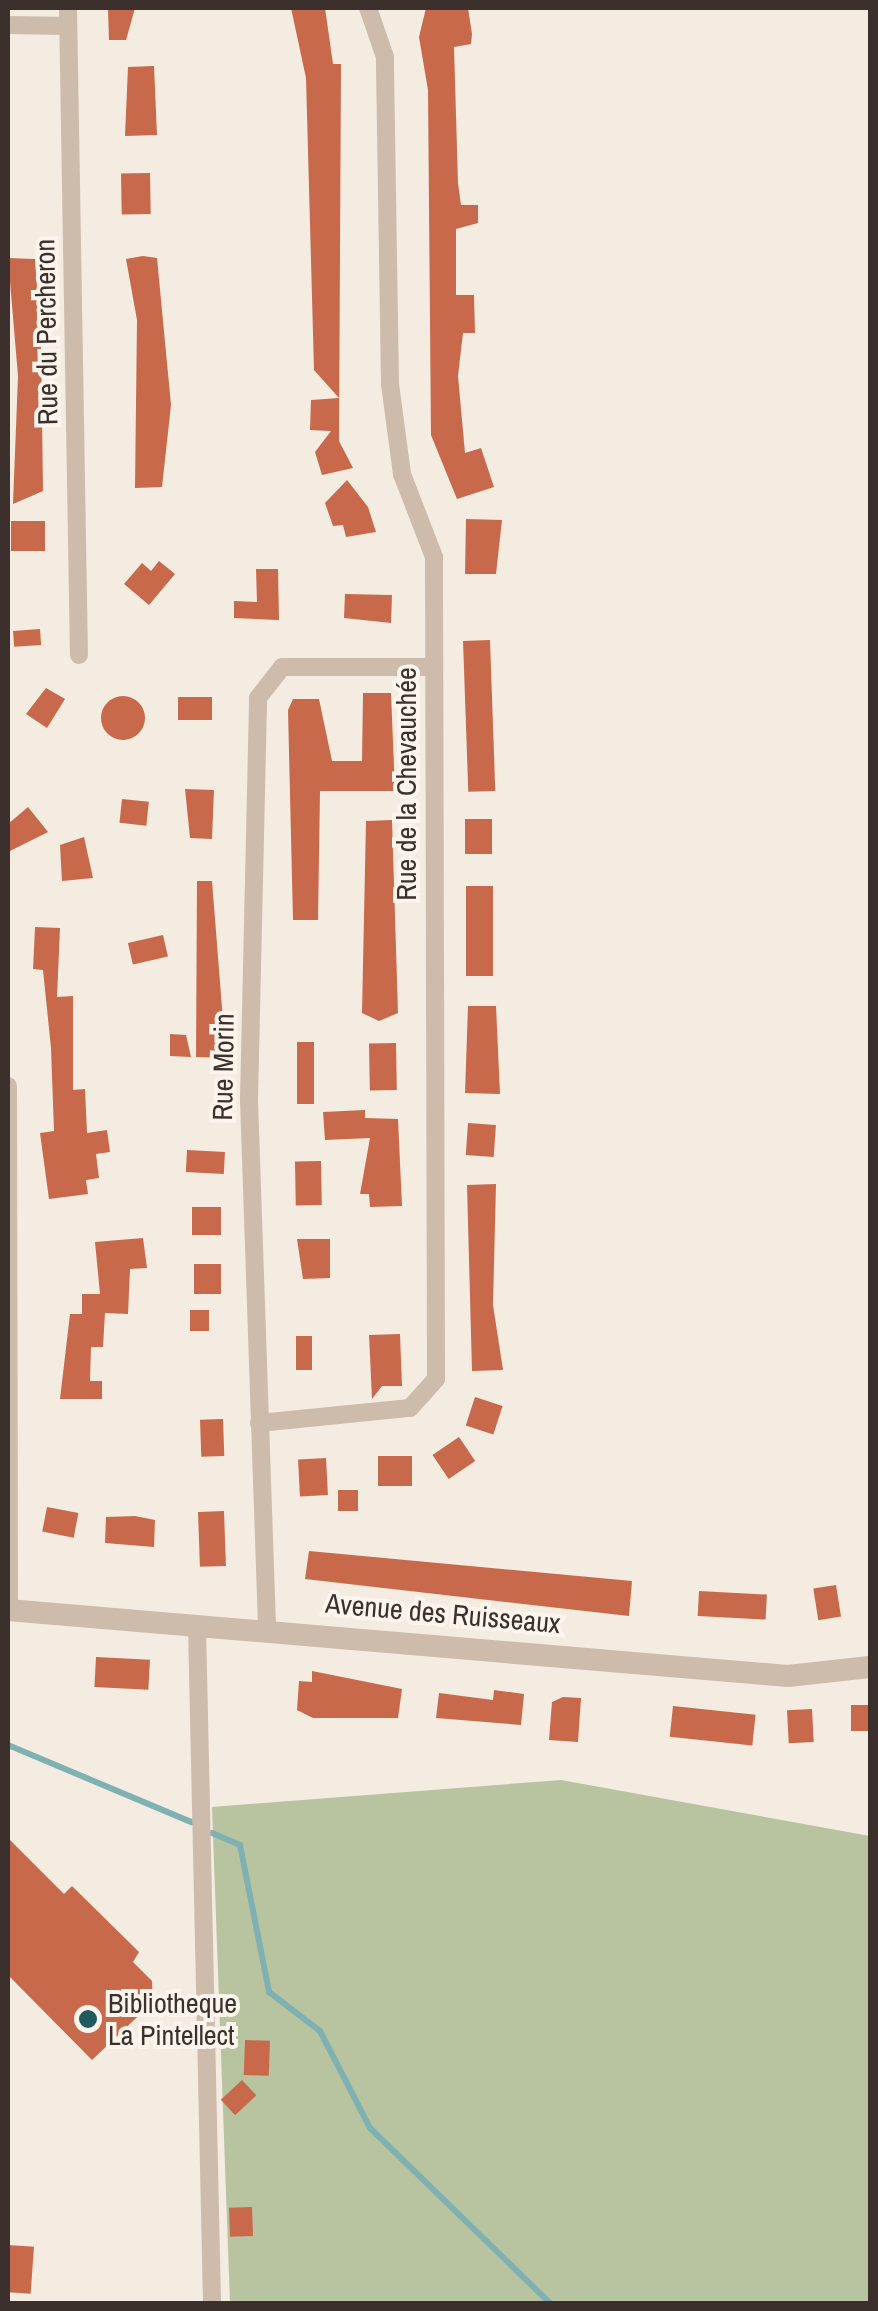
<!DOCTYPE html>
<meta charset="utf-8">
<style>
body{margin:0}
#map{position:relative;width:878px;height:2311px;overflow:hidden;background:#f4ebe1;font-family:"Archivo Narrow",sans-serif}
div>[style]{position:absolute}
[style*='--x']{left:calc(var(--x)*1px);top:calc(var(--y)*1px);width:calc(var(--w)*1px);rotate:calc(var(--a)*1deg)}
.green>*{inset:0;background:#b8c4a0}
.stream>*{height:6px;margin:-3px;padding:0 3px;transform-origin:3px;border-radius:3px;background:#7fb0b2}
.building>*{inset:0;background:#c8694b;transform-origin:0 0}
.round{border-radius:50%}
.minor>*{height:18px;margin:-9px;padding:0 9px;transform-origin:9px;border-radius:9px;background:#cdbbac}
.tertiary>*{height:22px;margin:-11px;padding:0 11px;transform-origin:11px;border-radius:11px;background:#cdbbac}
.dots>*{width:28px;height:28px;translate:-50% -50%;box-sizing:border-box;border:5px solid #fbf5ee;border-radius:50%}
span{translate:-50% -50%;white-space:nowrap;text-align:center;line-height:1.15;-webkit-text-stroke:8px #fbf5ee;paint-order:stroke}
.street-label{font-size:28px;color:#3b302b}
.poi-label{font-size:28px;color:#3b302b}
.left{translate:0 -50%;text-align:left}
.frame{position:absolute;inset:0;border:10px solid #3b302b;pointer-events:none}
</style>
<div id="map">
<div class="green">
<i style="clip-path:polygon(561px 1780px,870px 1836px,870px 2303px,230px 2303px,212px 1807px)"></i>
</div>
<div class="stream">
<i style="--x:8;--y:1745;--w:199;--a:22.8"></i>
<i style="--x:212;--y:1833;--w:30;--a:23"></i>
<i style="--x:240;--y:1845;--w:150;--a:78.8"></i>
<i style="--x:269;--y:1992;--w:64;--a:37.4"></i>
<i style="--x:320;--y:2031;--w:109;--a:62.7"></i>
<i style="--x:370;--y:2128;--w:252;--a:44.2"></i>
</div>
<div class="building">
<i style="clip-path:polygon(135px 8px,126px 40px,109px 40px,108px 9px)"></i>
<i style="clip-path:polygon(291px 8px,325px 8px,333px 64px,341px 64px,339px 441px,353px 468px,322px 475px,315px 452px,331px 431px,310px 430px,311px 400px,339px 398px,314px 370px,306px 78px)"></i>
<i style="clip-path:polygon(426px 8px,468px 8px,472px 34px,471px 44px,454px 47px,458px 183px,461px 205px,478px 205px,478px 223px,456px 229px,456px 295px,474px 295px,475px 333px,463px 333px,458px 376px,465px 453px,481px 448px,494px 487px,457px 499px,431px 435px,428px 90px,419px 37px)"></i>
<i style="clip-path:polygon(154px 66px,157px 135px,125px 136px,128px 67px)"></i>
<i style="left:150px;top:173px;width:41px;height:29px;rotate:89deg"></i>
<i style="clip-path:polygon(143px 256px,157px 258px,171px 405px,162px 487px,135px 488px,137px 320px,126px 259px)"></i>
<i style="clip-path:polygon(8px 258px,35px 259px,41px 341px,43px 491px,13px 504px,18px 376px)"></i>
<i style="clip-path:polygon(347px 480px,368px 507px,376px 532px,346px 537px,343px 525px,333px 526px,325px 503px)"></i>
<i style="clip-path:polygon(466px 519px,502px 520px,496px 574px,465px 574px)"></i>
<i style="left:45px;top:521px;width:30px;height:34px;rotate:90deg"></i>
<i style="clip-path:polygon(159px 561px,175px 574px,149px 605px,124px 584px,142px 563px,151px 571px)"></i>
<i style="clip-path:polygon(256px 569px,278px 569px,279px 620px,234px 618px,234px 601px,257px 602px)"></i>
<i style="clip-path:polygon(345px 594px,392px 595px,391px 623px,344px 618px)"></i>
<i style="left:40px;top:629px;width:16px;height:27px;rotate:86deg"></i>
<i style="left:490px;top:640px;width:151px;height:27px;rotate:88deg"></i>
<i style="clip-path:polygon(46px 688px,65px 699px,47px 728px,26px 714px)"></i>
<i style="clip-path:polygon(363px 693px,391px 693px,395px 791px,320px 791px,318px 920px,293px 920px,288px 710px,293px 699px,319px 699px,332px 761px,362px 761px)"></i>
<i class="round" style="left:101px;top:696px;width:44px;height:44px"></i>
<i style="left:178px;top:697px;width:34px;height:23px"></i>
<i style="clip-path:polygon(185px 789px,214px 790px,212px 839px,190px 838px)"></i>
<i style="left:122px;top:799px;width:27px;height:24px;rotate:6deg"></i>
<i style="clip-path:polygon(28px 807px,48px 832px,8px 852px,8px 824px)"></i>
<i style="left:465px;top:819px;width:27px;height:35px"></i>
<i style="clip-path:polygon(392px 820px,398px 1013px,379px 1021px,362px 1013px,366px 821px)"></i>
<i style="clip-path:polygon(84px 837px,93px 878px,62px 881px,60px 845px)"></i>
<i style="clip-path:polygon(197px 881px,212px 881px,226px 1058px,196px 1057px)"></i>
<i style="left:466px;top:886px;width:27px;height:90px"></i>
<i style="clip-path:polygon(35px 927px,60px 928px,57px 997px,73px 996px,73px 1090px,85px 1089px,87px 1133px,107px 1130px,110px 1152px,96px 1154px,99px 1178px,86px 1180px,88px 1194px,49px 1199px,40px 1133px,54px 1131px,51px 1048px,43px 970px,33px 969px)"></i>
<i style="left:163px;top:935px;width:22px;height:36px;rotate:77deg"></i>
<i style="clip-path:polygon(468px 1006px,496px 1006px,500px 1094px,465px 1093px)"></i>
<i style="clip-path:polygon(170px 1034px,186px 1035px,191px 1057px,170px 1056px)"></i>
<i style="left:297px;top:1042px;width:17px;height:62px"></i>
<i style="left:396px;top:1043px;width:47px;height:27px;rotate:89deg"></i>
<i style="clip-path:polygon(365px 1110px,365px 1118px,398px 1119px,402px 1206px,370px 1207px,369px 1194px,360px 1194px,370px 1138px,325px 1140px,323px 1112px)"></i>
<i style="left:468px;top:1123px;width:28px;height:32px;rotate:4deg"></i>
<i style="left:187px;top:1150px;width:38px;height:22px;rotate:3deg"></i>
<i style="left:321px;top:1161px;width:44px;height:26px;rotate:89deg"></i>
<i style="clip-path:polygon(496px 1184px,493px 1305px,503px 1370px,472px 1371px,467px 1185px)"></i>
<i style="left:192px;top:1207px;width:29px;height:28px"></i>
<i style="clip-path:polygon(143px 1238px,147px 1268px,130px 1269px,128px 1314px,105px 1313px,103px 1347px,91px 1347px,90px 1381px,102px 1381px,102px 1399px,60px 1399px,70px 1314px,82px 1314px,82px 1294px,100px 1294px,95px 1242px)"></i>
<i style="clip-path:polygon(297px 1239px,330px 1239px,330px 1278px,303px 1279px)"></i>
<i style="left:194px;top:1264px;width:27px;height:30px"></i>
<i style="left:190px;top:1310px;width:19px;height:21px"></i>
<i style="clip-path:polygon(400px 1334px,402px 1386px,382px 1386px,372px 1399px,369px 1335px)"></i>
<i style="left:296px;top:1336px;width:16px;height:34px"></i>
<i style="left:475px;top:1397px;width:29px;height:30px;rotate:18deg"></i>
<i style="left:223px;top:1419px;width:37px;height:23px;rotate:88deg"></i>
<i style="left:459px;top:1437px;width:29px;height:32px;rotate:56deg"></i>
<i style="left:412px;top:1456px;width:30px;height:34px;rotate:90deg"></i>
<i style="left:326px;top:1458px;width:37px;height:28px;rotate:87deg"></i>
<i style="left:338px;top:1490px;width:20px;height:21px"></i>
<i style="left:47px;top:1507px;width:32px;height:25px;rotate:11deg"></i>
<i style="left:224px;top:1511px;width:55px;height:26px;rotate:88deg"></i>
<i style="clip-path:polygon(135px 1516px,155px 1520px,154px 1547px,105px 1543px,106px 1517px)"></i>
<i style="clip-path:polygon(309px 1551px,632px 1581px,629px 1616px,305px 1579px)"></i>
<i style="left:836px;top:1585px;width:32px;height:23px;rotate:81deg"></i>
<i style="left:699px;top:1591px;width:68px;height:25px;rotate:3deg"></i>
<i style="left:96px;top:1657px;width:54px;height:30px;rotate:3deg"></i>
<i style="clip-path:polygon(312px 1671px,402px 1689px,398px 1718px,313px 1718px,297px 1710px,299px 1681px,312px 1682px)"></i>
<i style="clip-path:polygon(494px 1690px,524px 1694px,521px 1725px,436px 1718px,439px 1693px,493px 1700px)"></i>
<i style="clip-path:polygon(563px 1697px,581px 1698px,578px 1742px,549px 1740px,552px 1702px)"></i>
<i style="left:870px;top:1705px;width:26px;height:19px;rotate:90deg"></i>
<i style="left:673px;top:1706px;width:83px;height:31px;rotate:6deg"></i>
<i style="left:812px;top:1709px;width:33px;height:25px;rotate:87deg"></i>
<i style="clip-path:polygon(8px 1838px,64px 1894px,72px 1886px,139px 1952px,133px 1962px,152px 1981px,153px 2002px,92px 2060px,8px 1975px)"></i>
<i style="left:245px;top:2040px;width:25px;height:35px;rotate:2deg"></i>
<i style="left:242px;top:2080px;width:21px;height:29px;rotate:47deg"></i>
<i style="left:252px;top:2207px;width:29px;height:23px;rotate:88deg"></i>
<i style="left:8px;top:2245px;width:26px;height:47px;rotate:4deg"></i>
</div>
<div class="minor">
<i style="--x:68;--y:8;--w:647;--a:89.03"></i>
<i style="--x:8;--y:25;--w:60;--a:1"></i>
<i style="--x:8;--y:1086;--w:524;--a:89.89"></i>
<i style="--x:259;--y:1423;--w:152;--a:-5.7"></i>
<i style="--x:410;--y:1408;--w:39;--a:-48"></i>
<i style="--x:436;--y:1379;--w:822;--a:-90.14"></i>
<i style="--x:434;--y:557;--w:89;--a:-111.1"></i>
<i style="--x:402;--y:474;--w:91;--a:-97.6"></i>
<i style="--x:390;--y:384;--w:327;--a:-90.9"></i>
<i style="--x:385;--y:57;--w:52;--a:-109.1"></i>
<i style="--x:197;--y:1626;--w:678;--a:88.73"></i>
<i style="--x:267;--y:1626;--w:526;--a:-91.96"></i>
<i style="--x:249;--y:1100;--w:402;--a:-88.7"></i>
<i style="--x:258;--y:698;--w:39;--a:-52"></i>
<i style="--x:282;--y:667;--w:151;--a:0"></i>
</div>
<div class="tertiary">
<i style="--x:8;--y:1610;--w:783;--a:4.84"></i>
<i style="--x:788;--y:1676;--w:82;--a:-6.3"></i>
</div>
<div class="dots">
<i style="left:88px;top:2019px;background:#1f5a5e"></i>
</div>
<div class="street-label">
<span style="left:46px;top:332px;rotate:-91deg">Rue du Percheron</span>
<span style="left:406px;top:784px;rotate:-90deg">Rue de la Chevauchée</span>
<span style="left:223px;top:1067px;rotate:-89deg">Rue Morin</span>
<span style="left:443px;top:1613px;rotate:5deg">Avenue des Ruisseaux</span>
</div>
<div class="poi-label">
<span class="left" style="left:108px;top:2019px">Bibliotheque<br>La Pintellect</span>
</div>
<div class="frame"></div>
</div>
